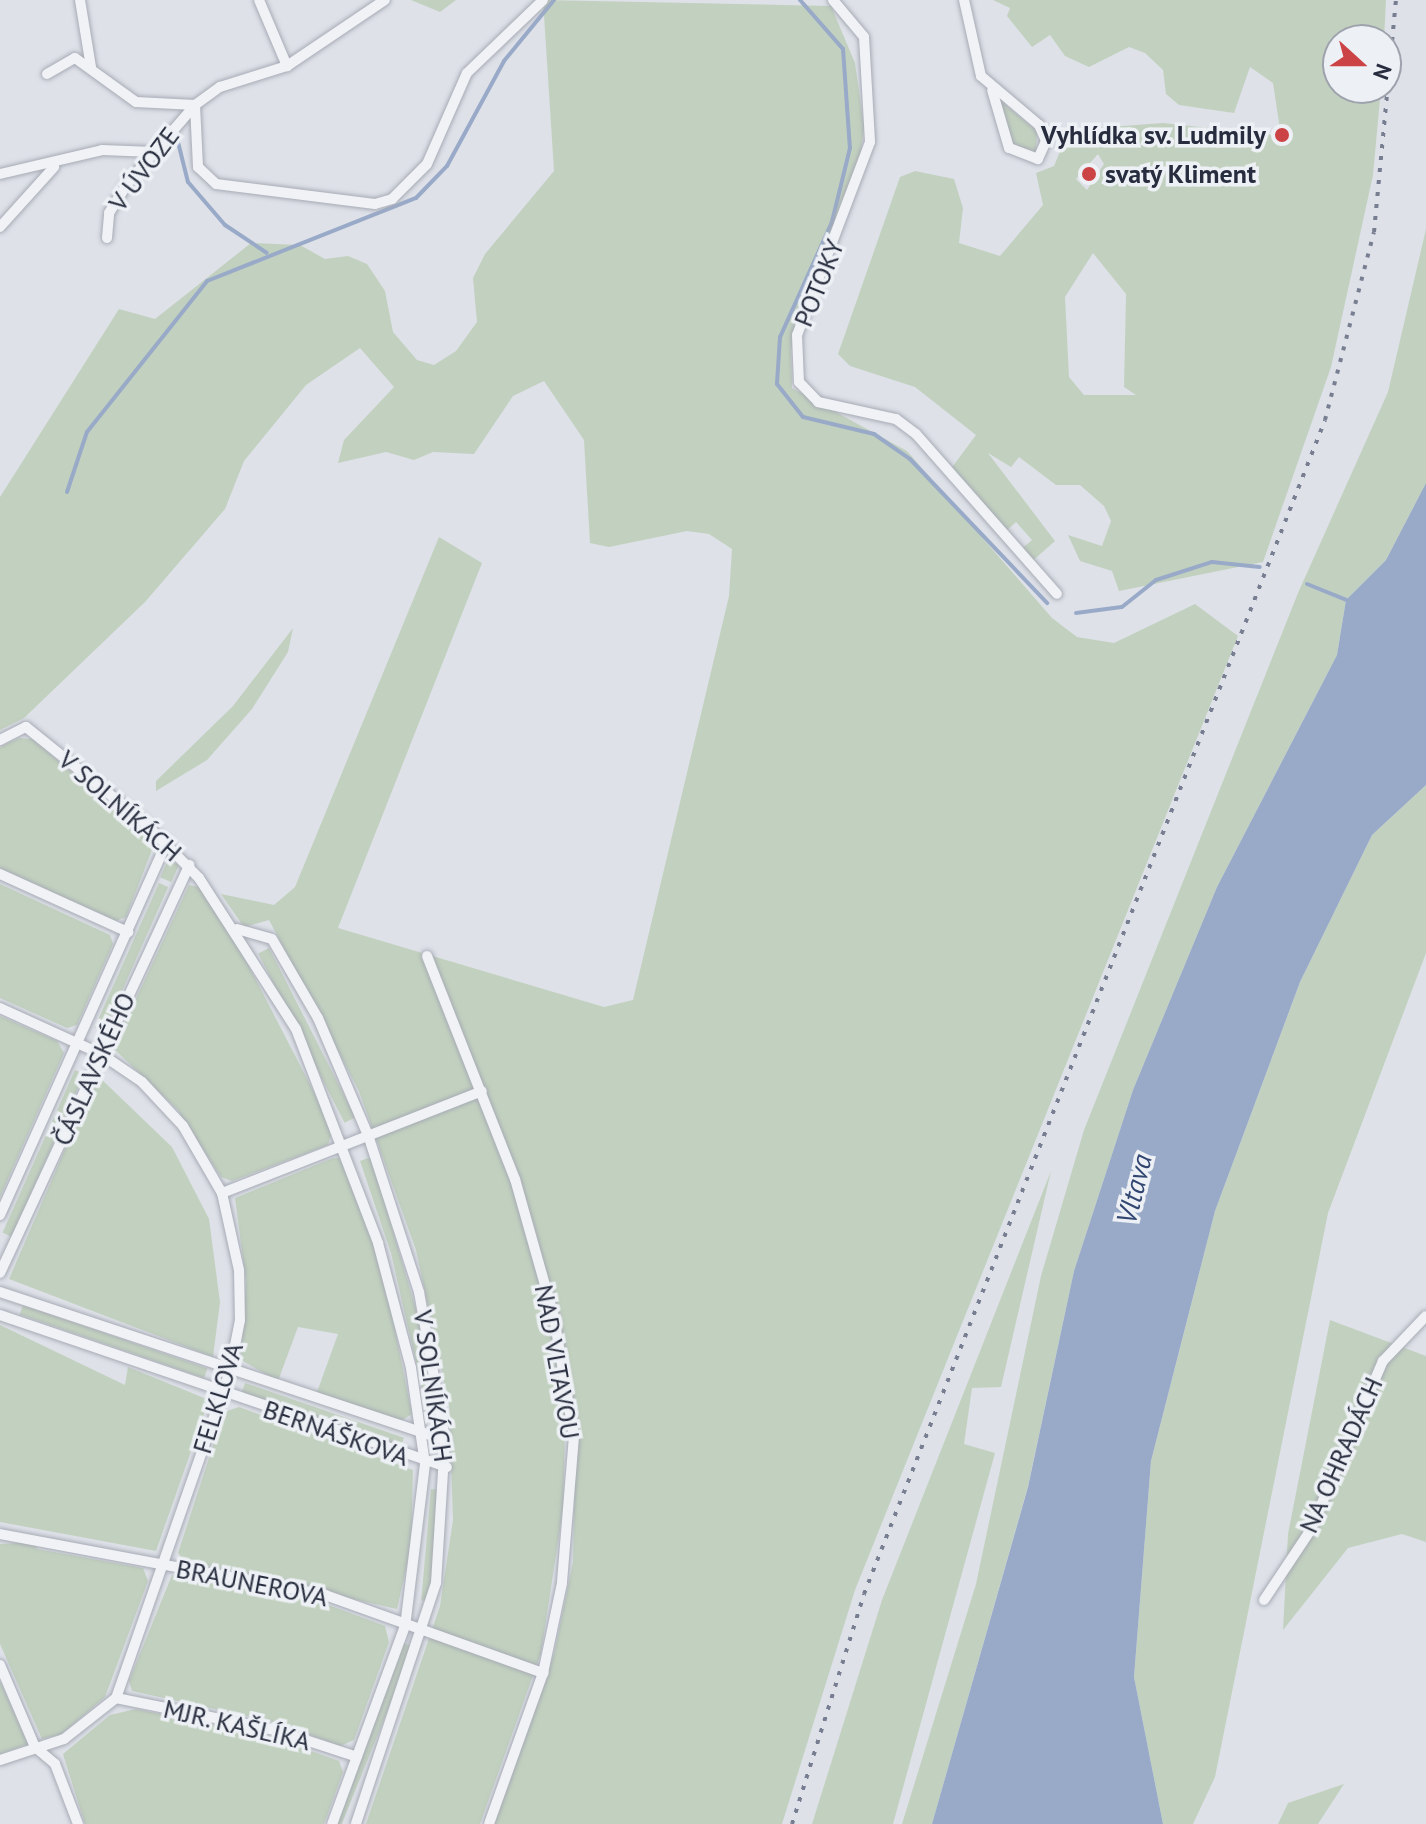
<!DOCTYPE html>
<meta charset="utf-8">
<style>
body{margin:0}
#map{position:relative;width:1426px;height:1824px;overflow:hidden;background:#dee1e8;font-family:"PT Sans",sans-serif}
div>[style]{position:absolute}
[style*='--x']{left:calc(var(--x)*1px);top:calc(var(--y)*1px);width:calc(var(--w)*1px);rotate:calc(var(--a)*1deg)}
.green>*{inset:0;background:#c2d1bf;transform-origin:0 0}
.water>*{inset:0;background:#99aac8}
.stream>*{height:4px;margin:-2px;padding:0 2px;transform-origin:2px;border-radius:2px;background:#99aac8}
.roads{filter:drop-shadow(0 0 2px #a7abb5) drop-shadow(0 0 2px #a7abb5)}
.street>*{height:10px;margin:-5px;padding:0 5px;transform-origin:5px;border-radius:5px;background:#f1f2f6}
.rail>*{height:4px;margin-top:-2px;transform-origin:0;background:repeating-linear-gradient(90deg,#787e91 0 4px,transparent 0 12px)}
.dots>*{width:22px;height:22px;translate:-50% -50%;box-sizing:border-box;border:4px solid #edf0f5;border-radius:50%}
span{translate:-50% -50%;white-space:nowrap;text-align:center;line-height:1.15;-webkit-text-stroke:7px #edf0f5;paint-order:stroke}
.poi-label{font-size:26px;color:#272d3e;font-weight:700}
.right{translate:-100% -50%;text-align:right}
.left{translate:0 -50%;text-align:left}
.street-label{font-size:26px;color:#272d3e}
.water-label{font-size:28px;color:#324672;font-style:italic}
.north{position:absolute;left:1322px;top:24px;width:80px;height:80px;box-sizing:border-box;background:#edf0f5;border:2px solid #9ea2ac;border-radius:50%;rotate:111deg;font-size:22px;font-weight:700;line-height:32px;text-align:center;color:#272d3e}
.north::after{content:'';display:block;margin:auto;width:28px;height:36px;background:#cc4346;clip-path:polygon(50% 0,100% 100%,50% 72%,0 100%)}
</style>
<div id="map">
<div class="green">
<i style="clip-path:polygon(411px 0,456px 0,440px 12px)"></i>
<i style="clip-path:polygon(543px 0,831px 6px,855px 63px,864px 127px,860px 160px,791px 349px,792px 388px,907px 451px,1052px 618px,1077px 637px,1114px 643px,1195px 604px,1238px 636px,855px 1590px,782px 1824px,491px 1824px,554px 1654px,573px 1562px,576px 1415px,565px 1433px,563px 1509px,541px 1653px,480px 1824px,366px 1824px,440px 1606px,453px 1520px,449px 1405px,416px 1250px,359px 1091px,269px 920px,244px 927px,221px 894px,274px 905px,295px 887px,439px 537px,482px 563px,338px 928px,604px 1007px,633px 1000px,729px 596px,732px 549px,709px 534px,687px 531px,609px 547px,590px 543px,584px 440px,544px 381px,513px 396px,474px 454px,433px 452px,414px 460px,386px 452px,338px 463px,344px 440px,394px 387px,360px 348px,306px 385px,244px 461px,225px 509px,145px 602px,24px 718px,0 730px,0 497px,119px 309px,155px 319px,251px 243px,300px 245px,325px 259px,348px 256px,367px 264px,385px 291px,393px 332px,417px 360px,434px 365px,456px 351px,477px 322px,473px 278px,485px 254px,554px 171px)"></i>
<i style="clip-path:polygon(evenodd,993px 0,1386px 0,1384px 40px,1338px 40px,1338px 88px,1381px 88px,1373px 175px,1331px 367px,1263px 562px,1119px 591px,1112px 571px,1080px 561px,1068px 535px,1102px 546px,1111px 521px,1104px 506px,1080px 485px,1056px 485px,1019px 457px,1011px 467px,988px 453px,1055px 541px,1029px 564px,1018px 552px,1032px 540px,1016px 522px,1003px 534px,950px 470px,976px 435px,915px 387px,850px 366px,838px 354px,900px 177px,915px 171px,954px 179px,963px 208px,959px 243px,1000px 256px,1043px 205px,1036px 173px,1054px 166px,1069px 130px,1163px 123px,1281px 136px,1273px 83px,1250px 67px,1234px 113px,1179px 105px,1166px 94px,1163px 70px,1145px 53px,1129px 47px,1089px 67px,1065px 56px,1050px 35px,1032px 47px,1007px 16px,1010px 8px,993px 0,1098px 154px,1104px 164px,1087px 190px,1076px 179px,1098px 154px,993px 0,1093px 253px,1126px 294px,1124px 387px,1136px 395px,1084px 395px,1069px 377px,1065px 297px,1093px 253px)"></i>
<i style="clip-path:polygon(997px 98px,1037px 131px,1036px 152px,1013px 145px)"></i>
<i style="clip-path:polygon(1426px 229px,1426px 483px,1386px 560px,1346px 600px,1337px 655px,1217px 887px,1133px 1090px,1074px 1271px,1028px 1486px,932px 1824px,902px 1824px,976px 1584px,1041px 1276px,1084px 1130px,1298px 593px,1388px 392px)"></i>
<i style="clip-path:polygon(293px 628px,288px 652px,252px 709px,207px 760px,156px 791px,156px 781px,233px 706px)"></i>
<i style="clip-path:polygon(19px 738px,32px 739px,155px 842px,126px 917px,116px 921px,0 868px,0 747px)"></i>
<i style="clip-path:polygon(1426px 785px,1426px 953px,1328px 1213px,1215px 1777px,1193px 1824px,1163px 1824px,1134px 1677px,1151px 1461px,1215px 1211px,1300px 982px,1372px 835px)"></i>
<i style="left:168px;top:860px;width:12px;height:19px;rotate:24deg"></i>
<i style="left:159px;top:883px;width:10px;height:158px;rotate:24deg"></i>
<i style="clip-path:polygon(0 884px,110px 935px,113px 944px,77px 1025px,67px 1028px,0 998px)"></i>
<i style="clip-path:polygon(189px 885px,199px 887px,241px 951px,333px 1129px,328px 1145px,232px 1181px,221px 1177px,177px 1109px,113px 1048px)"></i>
<i style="left:269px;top:948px;width:190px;height:12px;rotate:63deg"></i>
<i style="clip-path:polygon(0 1016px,57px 1041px,64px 1053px,0 1197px)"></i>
<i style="left:75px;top:1070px;width:10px;height:178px;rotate:24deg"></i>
<i style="clip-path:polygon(97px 1075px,172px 1147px,209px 1219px,220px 1302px,213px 1357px,9px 1279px)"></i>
<i style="clip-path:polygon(371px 1157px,423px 1333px,436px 1406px,426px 1406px,391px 1253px,360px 1161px)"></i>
<i style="clip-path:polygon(333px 1158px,340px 1158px,362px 1205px,387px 1291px,412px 1414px,396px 1424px,316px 1395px,338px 1334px,298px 1327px,278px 1381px,241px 1360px,246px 1281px,235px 1198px)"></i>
<i style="clip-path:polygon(1051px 1171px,1001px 1387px,972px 1388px,964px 1444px,995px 1453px,893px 1824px,812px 1824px,882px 1600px)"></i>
<i style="left:23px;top:1305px;width:195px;height:10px;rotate:19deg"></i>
<i style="clip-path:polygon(1330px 1320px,1426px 1356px,1426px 1542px,1402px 1534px,1348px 1548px,1283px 1630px,1288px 1534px)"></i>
<i style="clip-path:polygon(0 1325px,125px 1385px,128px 1367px,209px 1400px,156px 1551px,0 1522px)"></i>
<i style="left:245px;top:1383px;width:168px;height:11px;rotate:19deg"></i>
<i style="clip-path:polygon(239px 1407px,413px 1470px,411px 1547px,397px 1609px,185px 1561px,178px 1553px,224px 1412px)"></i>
<i style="left:431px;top:1489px;width:11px;height:112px;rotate:5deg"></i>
<i style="clip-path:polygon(35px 1542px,37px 1549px,143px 1568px,148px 1581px,105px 1697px,62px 1734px,42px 1739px,0 1644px,0 1544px)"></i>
<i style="clip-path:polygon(172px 1575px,323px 1603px,385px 1626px,389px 1642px,354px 1740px,340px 1746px,274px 1722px,132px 1691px,129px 1681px)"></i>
<i style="left:403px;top:1643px;width:11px;height:192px;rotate:22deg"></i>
<i style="clip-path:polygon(0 1681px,28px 1744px,0 1754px)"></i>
<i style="clip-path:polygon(136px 1709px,270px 1736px,339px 1761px,343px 1772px,324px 1824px,85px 1824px,63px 1754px,110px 1715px)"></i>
<i style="clip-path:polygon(1344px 1784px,1318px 1824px,1278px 1824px,1288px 1803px)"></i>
</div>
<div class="water">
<i style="clip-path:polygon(1426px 483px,1426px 785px,1372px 835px,1300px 982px,1215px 1211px,1151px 1461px,1134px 1677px,1163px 1824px,932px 1824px,1028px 1487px,1074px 1271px,1133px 1090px,1217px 887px,1337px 655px,1346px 600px,1386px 560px)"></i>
</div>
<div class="stream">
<i style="--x:800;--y:0;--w:65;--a:48.7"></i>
<i style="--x:843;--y:49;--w:99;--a:86"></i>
<i style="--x:850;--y:148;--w:76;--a:103.7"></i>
<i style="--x:832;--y:222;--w:126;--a:114.3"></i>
<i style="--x:780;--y:337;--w:47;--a:93.7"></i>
<i style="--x:777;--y:384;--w:42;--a:51.8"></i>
<i style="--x:803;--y:417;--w:73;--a:13.5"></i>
<i style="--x:874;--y:434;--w:44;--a:34.8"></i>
<i style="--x:910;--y:459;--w:199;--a:46.4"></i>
<i style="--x:177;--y:138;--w:45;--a:76"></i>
<i style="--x:188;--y:182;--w:57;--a:49.3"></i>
<i style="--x:225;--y:225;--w:50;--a:33.7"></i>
<i style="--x:67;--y:492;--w:63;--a:-71.6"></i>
<i style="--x:87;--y:432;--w:193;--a:-51.5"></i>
<i style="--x:207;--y:281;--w:225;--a:-21.7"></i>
<i style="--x:416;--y:198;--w:45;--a:-45.9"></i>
<i style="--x:447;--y:166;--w:119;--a:-61.5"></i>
<i style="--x:504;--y:61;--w:79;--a:-50.7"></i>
<i style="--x:1307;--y:584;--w:45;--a:22"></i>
<i style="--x:1076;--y:613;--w:46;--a:-7.4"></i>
<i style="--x:1122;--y:607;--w:43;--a:-38.5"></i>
<i style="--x:1156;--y:580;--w:59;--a:-17.8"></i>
<i style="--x:1212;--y:562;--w:48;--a:5.9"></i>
</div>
<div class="roads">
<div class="street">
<i style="--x:80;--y:0;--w:68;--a:80.7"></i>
<i style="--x:259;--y:0;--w:72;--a:67"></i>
<i style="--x:833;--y:0;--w:48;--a:50"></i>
<i style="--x:864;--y:37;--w:105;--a:86.7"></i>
<i style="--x:870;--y:142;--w:206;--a:110.7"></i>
<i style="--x:797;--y:335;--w:47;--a:87.6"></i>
<i style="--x:799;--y:382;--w:28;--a:46"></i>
<i style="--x:818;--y:402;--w:80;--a:12.3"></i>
<i style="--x:896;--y:419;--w:25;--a:37"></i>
<i style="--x:916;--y:434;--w:213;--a:48.6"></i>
<i style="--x:964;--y:0;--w:78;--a:77.4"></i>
<i style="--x:981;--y:76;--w:76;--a:40.2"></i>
<i style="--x:1039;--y:125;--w:17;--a:66"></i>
<i style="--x:1046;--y:141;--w:20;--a:114"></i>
<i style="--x:1038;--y:159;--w:31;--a:-159"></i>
<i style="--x:1009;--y:148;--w:60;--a:-106.3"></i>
<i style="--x:47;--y:74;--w:32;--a:-30"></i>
<i style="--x:75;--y:58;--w:75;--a:35.8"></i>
<i style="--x:136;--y:102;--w:59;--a:2.9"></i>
<i style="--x:195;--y:105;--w:62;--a:87.2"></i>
<i style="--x:198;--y:167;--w:25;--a:43"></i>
<i style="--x:216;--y:184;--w:160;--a:7.2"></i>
<i style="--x:375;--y:204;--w:18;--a:-16"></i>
<i style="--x:392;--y:199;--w:49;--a:-45"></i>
<i style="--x:427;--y:164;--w:99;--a:-66.3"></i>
<i style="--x:467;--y:73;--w:105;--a:-43.8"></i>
<i style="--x:0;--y:174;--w:105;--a:-13.2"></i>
<i style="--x:102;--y:150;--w:52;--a:2.2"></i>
<i style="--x:0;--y:227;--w:81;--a:-48"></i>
<i style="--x:107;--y:238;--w:25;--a:-85"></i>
<i style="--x:109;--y:213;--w:34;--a:-58"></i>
<i style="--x:127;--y:184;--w:104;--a:-49.3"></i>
<i style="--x:195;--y:105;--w:31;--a:-36"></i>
<i style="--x:220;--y:87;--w:70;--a:-17.4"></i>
<i style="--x:287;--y:66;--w:118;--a:-34"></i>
<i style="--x:0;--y:740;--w:29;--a:-27"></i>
<i style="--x:26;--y:727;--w:151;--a:38.8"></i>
<i style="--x:144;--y:822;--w:78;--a:45.5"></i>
<i style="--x:199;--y:878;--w:179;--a:57.3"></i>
<i style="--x:296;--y:1029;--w:229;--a:69"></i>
<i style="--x:378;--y:1243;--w:129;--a:75.2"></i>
<i style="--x:411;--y:1368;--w:97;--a:81.7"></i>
<i style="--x:425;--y:1464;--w:163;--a:97"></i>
<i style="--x:405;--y:1626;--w:211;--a:110.2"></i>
<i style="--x:0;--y:874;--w:141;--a:24.4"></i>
<i style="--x:237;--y:929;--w:36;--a:16"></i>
<i style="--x:272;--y:939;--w:91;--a:59.8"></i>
<i style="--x:318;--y:1018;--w:127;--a:66.9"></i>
<i style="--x:368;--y:1135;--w:165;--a:72"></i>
<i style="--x:419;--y:1292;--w:150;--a:80"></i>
<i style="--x:445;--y:1440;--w:143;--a:93.6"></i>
<i style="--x:436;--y:1583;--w:254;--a:108.4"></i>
<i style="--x:427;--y:956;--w:240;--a:68.5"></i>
<i style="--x:515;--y:1179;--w:143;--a:74.2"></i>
<i style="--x:554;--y:1317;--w:121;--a:80.5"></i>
<i style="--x:574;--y:1436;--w:147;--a:94.7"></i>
<i style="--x:562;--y:1583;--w:92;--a:101.9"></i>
<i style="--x:543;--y:1673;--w:160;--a:109.7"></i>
<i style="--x:0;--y:1008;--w:111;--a:24.5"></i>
<i style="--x:101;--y:1054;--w:50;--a:34.3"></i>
<i style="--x:142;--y:1082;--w:60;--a:47"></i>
<i style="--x:183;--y:1126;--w:78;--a:59.8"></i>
<i style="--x:222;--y:1193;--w:79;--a:77.6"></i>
<i style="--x:239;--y:1270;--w:50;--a:88.9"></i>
<i style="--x:240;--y:1320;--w:52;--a:101.1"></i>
<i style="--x:230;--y:1371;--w:346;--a:109.2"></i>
<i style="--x:116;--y:1698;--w:66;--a:141.7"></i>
<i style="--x:64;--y:1739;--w:67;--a:161.8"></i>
<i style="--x:222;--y:1193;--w:279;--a:-21.4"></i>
<i style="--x:0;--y:1215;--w:409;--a:-65.9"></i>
<i style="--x:0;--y:1273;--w:450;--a:-65.1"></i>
<i style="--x:0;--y:1292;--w:469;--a:18.4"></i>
<i style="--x:0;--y:1315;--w:472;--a:18.8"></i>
<i style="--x:0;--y:1534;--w:331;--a:10.6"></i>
<i style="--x:325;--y:1595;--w:232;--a:19.7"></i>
<i style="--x:1264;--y:1600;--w:83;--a:-56.3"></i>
<i style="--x:1310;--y:1531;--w:185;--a:-66.8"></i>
<i style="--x:1383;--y:1361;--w:62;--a:-46.3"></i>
<i style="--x:0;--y:1665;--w:89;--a:66.9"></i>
<i style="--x:116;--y:1698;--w:162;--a:11.4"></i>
<i style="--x:275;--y:1730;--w:86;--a:18.2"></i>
<i style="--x:35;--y:1747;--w:26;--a:40"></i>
<i style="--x:55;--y:1764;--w:64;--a:69"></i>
</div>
</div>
<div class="rail">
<i style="--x:792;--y:1824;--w:241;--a:-72.6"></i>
<i style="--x:864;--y:1594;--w:1261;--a:-68.56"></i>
<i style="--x:1325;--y:420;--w:194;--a:-75.4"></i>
<i style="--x:1374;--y:232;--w:233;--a:-84.6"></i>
</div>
<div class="dots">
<i style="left:1282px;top:135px;background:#cc4346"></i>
<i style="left:1089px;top:174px;background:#cc4346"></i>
</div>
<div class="poi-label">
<span class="right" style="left:1266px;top:135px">Vyhlídka sv. Ludmily</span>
<span class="left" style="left:1105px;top:174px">svatý Kliment</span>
</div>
<div class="street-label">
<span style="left:144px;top:169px;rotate:-53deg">V ÚVOZE</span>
<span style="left:819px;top:283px;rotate:-68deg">POTOKY</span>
<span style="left:120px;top:806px;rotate:41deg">V SOLNÍKÁCH</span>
<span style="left:94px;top:1069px;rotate:-66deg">ČÁSLAVSKÉHO</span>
<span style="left:557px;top:1362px;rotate:80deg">NAD VLTAVOU</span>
<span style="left:433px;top:1386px;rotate:82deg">V SOLNÍKÁCH</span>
<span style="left:218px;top:1398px;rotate:-73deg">FELKLOVA</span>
<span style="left:336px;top:1433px;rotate:19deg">BERNÁŠKOVA</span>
<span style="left:1341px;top:1455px;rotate:-66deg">NA OHRADÁCH</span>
<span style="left:252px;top:1583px;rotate:11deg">BRAUNEROVA</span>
<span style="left:237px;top:1725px;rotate:13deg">MJR. KAŠLÍKA</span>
</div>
<div class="water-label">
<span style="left:1134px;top:1189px;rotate:-76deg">Vltava</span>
</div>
<div class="north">N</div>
</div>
